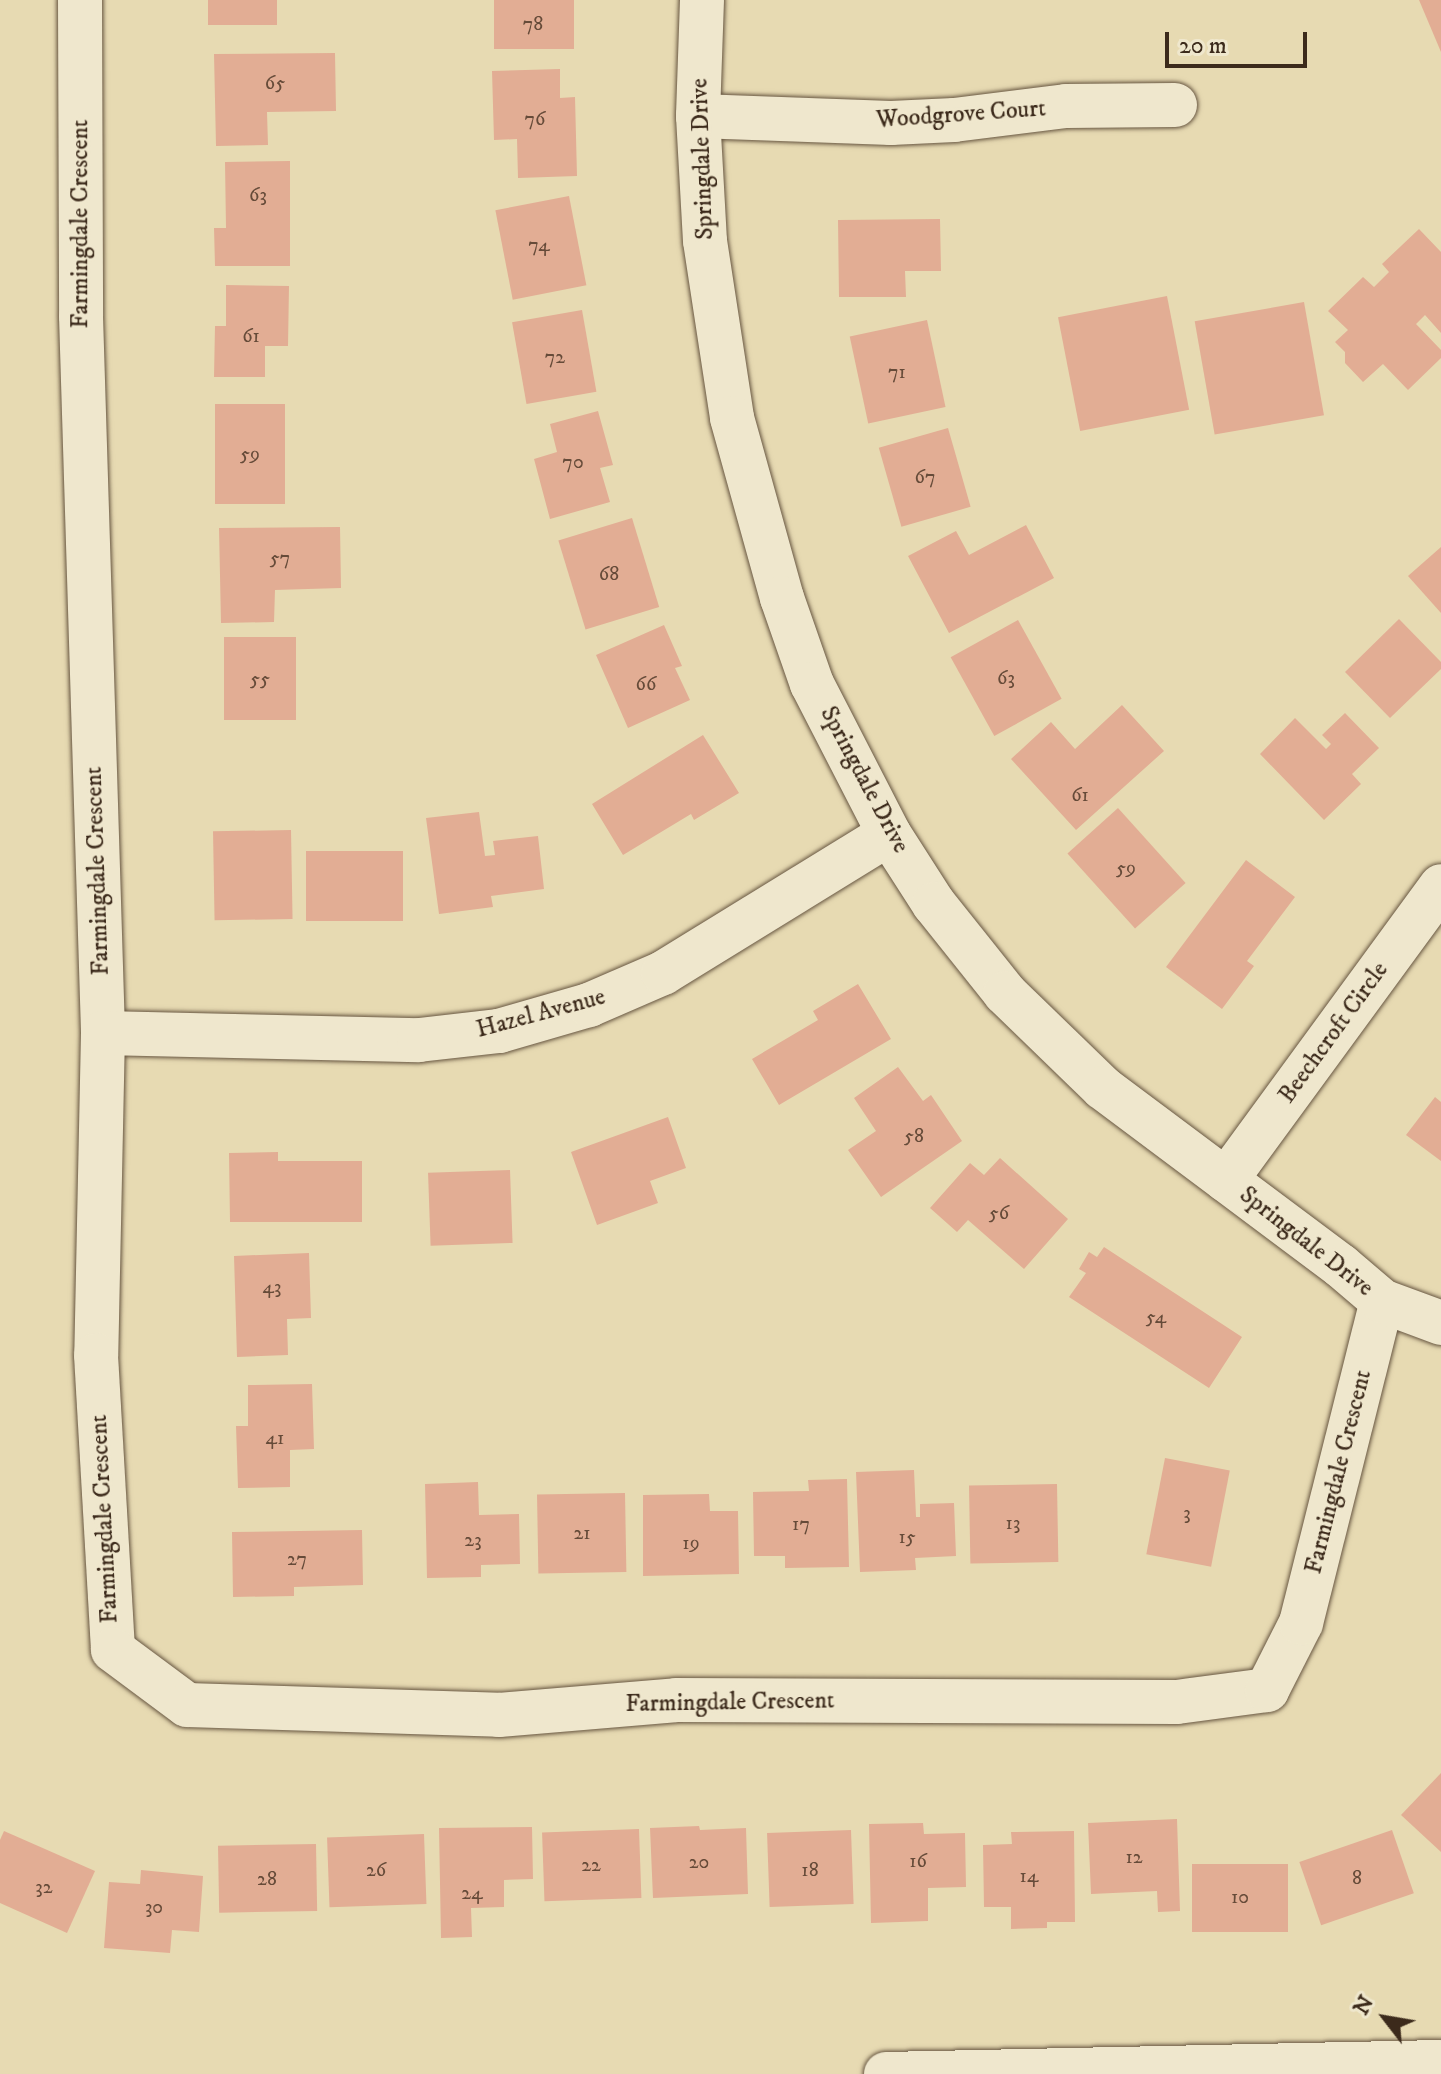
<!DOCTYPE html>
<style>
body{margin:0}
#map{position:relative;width:1441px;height:2074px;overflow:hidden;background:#e7dab2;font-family:"IM FELL DW Pica",serif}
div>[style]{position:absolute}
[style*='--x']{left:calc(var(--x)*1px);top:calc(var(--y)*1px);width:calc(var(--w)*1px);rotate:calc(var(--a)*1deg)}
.building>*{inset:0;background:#e2ad94;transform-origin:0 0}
.roads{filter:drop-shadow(0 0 2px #675641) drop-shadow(0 0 2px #675641)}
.minor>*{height:44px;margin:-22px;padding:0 22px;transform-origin:22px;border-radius:22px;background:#efe7cd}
span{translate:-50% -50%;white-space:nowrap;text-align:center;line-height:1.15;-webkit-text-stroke:6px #efe7cd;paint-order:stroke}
.number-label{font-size:20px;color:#664b39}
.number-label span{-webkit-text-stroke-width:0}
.street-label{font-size:24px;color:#3c2a1b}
.north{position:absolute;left:1345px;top:1978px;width:80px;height:80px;-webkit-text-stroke:6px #efe7cd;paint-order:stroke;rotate:301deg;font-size:22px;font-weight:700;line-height:32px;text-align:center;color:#3c2a1b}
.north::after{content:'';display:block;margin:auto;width:28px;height:36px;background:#3c2a1b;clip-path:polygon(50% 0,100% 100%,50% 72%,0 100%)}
.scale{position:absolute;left:1165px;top:32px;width:142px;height:36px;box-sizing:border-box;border:4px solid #3c2a1b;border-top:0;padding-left:10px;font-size:24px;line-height:28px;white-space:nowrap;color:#3c2a1b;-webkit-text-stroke:6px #efe7cd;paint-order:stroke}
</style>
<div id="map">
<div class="building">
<i style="left:208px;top:0;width:69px;height:25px"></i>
<i style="left:494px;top:0;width:80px;height:49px"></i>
<i style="clip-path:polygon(1419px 0,1441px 0,1441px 52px)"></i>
<i style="clip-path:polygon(335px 53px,336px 111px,267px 112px,268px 145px,216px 146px,214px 54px)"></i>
<i style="clip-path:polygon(560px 69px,560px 98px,575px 97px,577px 176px,518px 178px,517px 139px,494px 140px,492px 71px)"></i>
<i style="clip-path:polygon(290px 161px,290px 266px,215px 266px,214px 228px,226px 228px,225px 162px)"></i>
<i style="left:569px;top:196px;width:91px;height:75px;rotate:79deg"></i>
<i style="clip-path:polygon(940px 219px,941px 271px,905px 271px,906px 297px,839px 297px,838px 220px)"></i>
<i style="clip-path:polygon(1419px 229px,1441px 252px,1441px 333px,1425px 315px,1416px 324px,1441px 350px,1441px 358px,1408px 390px,1383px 364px,1363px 382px,1345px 363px,1345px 352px,1335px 342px,1348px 330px,1328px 311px,1363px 277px,1374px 287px,1389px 272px,1382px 264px)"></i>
<i style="clip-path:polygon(226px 285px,289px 286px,288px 346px,265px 346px,265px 377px,214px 377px,215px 326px,226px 326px)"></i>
<i style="left:1167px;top:296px;width:116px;height:111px;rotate:79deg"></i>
<i style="left:1304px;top:302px;width:115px;height:111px;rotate:80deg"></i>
<i style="left:582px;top:310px;width:83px;height:71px;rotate:80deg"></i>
<i style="left:927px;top:320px;width:89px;height:79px;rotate:78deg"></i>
<i style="left:215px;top:404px;width:70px;height:100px"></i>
<i style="clip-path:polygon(598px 411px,613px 465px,600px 468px,610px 502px,550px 519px,534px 459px,557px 452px,550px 424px)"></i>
<i style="left:948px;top:428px;width:82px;height:72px;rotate:74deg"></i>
<i style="left:632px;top:518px;width:93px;height:77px;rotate:73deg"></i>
<i style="clip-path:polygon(1026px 525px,1054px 578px,949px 633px,908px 556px,956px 531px,969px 555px)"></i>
<i style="clip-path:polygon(340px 527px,341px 588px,275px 590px,274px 622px,221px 623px,219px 528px)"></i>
<i style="clip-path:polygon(1441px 547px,1441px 613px,1408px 576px)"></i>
<i style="clip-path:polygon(1399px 619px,1441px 662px,1441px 669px,1390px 718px,1345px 672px)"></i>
<i style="left:1018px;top:620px;width:90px;height:77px;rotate:61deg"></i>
<i style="clip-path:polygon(664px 625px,682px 666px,675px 668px,690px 700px,628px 728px,596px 655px)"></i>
<i style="left:224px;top:637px;width:72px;height:83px"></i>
<i style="clip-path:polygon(1122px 705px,1164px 751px,1076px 830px,1011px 759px,1051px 722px,1075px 749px)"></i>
<i style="clip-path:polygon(1345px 713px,1379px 748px,1352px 774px,1361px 784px,1324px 820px,1260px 754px,1295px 718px,1326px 749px,1331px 744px,1322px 735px)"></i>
<i style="clip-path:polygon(703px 735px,739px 793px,694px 820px,691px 814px,623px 855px,592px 804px)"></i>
<i style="left:1118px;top:808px;width:101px;height:68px;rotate:48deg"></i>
<i style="clip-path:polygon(479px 812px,485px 856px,495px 855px,493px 841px,538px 836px,544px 889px,491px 896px,493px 907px,439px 914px,426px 818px)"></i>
<i style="left:291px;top:830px;width:89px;height:78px;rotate:89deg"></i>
<i style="left:403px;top:851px;width:70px;height:97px;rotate:90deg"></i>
<i style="clip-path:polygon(1246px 860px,1295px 897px,1247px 961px,1254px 966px,1222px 1009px,1166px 967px)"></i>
<i style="clip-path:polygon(858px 984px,891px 1039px,779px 1105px,752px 1059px,818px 1020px,813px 1011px)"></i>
<i style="clip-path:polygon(898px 1067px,923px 1101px,931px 1095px,962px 1141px,881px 1197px,848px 1150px,876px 1131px,854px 1098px)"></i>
<i style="clip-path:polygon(1435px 1097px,1441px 1102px,1441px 1161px,1406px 1135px)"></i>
<i style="clip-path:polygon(668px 1117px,686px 1168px,650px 1181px,658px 1203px,597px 1225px,571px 1152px)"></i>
<i style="clip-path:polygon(278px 1152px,278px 1161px,362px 1161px,362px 1222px,230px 1222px,229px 1153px)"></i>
<i style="clip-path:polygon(1000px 1158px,1068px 1219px,1024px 1269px,968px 1220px,957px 1232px,930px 1208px,970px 1163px,984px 1175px)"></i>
<i style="left:510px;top:1170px;width:73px;height:82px;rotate:88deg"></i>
<i style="clip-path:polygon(1104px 1247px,1242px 1337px,1209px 1388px,1069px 1297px,1086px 1273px,1079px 1269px,1089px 1252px,1097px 1257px)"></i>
<i style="clip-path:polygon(309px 1253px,311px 1318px,287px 1319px,288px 1355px,237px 1357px,234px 1256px)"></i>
<i style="clip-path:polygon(312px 1384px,314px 1449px,290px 1450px,290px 1487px,238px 1488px,236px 1426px,248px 1426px,248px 1385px)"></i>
<i style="left:1165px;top:1458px;width:66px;height:98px;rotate:11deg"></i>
<i style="clip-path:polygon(914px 1470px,916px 1517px,920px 1517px,920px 1504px,954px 1503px,956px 1556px,915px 1558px,916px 1570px,860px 1572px,856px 1472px)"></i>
<i style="clip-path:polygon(847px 1479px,849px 1567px,785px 1568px,785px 1556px,754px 1556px,753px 1492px,809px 1491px,808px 1480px)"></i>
<i style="clip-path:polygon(478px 1482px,479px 1515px,519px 1514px,520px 1564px,481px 1565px,481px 1577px,427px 1578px,425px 1484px)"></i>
<i style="left:1057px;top:1484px;width:78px;height:88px;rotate:89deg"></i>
<i style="left:625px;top:1493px;width:79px;height:88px;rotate:89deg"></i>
<i style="clip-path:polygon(709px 1494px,710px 1511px,738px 1511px,739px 1574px,643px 1576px,643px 1495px)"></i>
<i style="clip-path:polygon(362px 1530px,363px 1585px,294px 1587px,294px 1596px,233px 1597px,232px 1532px)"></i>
<i style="clip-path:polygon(1441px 1773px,1441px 1852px,1401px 1815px)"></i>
<i style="clip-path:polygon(1177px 1819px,1180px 1911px,1158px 1912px,1157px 1891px,1091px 1894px,1088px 1823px)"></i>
<i style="clip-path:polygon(923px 1823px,924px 1834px,965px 1833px,966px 1887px,928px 1888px,928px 1921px,871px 1923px,869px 1824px)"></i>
<i style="clip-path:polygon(699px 1826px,700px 1830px,746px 1828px,748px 1894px,653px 1898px,650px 1828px)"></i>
<i style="clip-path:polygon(532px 1827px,533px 1879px,504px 1880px,504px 1907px,471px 1908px,472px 1937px,441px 1938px,439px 1828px)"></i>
<i style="left:639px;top:1829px;width:69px;height:97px;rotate:88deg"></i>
<i style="left:851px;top:1830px;width:74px;height:84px;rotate:88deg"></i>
<i style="left:1392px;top:1830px;width:67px;height:98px;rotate:71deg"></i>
<i style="clip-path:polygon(4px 1831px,95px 1871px,67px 1933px,0 1903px,0 1840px)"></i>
<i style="clip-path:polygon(1074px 1831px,1075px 1922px,1047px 1922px,1047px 1928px,1011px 1929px,1011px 1907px,984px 1907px,983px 1845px,1012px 1844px,1011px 1832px)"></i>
<i style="left:424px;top:1834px;width:70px;height:97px;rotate:88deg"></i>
<i style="left:316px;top:1844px;width:67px;height:98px;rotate:89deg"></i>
<i style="left:1192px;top:1864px;width:96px;height:68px"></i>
<i style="clip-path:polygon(141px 1870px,203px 1876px,199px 1932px,172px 1930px,170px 1953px,104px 1948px,109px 1882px,140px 1884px)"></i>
</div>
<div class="roads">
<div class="minor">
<i style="--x:80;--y:0;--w:316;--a:89.8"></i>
<i style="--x:81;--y:316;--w:717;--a:88.24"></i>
<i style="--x:103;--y:1033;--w:322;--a:91.2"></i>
<i style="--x:96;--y:1355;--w:295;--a:86.7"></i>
<i style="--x:113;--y:1650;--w:92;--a:36.6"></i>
<i style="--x:187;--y:1705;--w:312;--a:1.8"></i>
<i style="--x:499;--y:1715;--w:178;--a:-4.8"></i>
<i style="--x:676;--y:1700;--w:501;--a:0.23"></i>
<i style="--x:1177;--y:1702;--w:91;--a:-7.6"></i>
<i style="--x:1267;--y:1690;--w:75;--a:-63.1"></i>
<i style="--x:1301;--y:1623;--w:332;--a:-75.9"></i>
<i style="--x:702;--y:0;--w:116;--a:92"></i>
<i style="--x:698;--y:116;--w:125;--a:86.8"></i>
<i style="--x:705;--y:241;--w:179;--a:81.3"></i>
<i style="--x:732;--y:418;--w:187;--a:74.5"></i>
<i style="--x:782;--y:598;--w:91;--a:70.8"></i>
<i style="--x:812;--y:684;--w:169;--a:62.8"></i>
<i style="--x:889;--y:834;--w:83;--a:57.3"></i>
<i style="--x:934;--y:904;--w:114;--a:51.4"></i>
<i style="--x:1005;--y:993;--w:136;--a:44.1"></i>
<i style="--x:1103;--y:1088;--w:297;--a:36.8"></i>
<i style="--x:1341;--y:1266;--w:54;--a:40.5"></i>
<i style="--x:1382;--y:1301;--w:63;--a:20.4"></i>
<i style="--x:698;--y:116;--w:193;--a:2.1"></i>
<i style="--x:891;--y:123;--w:63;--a:-2.7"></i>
<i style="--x:954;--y:120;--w:113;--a:-7.1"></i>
<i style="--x:1066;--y:106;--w:109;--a:-0.5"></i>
<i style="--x:103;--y:1033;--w:316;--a:1.3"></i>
<i style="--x:419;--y:1040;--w:81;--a:-6.4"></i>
<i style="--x:499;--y:1031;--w:94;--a:-16.1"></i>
<i style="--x:589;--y:1005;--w:81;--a:-23.4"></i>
<i style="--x:663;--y:973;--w:265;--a:-31.6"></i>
<i style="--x:1226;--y:1180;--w:364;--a:-53.8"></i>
<i style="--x:886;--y:2074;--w:555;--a:-1.24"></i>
</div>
</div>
<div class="number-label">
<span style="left:533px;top:24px">78</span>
<span style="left:275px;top:83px">65</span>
<span style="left:535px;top:119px">76</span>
<span style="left:258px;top:195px">63</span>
<span style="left:539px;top:245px">74</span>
<span style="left:251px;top:336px">61</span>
<span style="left:555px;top:357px">72</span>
<span style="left:897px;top:372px">71</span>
<span style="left:250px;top:454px">59</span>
<span style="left:573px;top:462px">70</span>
<span style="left:925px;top:477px">67</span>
<span style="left:280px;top:558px">57</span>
<span style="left:609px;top:574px">68</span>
<span style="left:1006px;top:678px">63</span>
<span style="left:260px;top:679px">55</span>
<span style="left:646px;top:684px">66</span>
<span style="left:1080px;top:795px">61</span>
<span style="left:1126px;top:868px">59</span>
<span style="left:914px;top:1136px">58</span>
<span style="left:999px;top:1213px">56</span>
<span style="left:272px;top:1287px">43</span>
<span style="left:1156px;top:1317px">54</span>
<span style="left:275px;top:1438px">41</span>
<span style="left:1187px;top:1513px">3</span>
<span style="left:1013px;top:1523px">13</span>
<span style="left:801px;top:1524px">17</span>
<span style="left:582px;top:1533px">21</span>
<span style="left:907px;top:1537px">15</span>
<span style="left:473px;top:1540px">23</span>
<span style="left:691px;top:1543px">19</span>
<span style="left:297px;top:1559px">27</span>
<span style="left:1134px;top:1857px">12</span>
<span style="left:918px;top:1861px">16</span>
<span style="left:699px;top:1862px">20</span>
<span style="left:591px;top:1865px">22</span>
<span style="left:376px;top:1870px">26</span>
<span style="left:810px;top:1870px">18</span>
<span style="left:1029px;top:1876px">14</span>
<span style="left:1357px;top:1878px">8</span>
<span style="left:267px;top:1879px">28</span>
<span style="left:44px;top:1887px">32</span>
<span style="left:472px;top:1893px">24</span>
<span style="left:1240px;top:1897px">10</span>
<span style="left:154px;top:1907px">30</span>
</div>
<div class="street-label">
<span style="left:961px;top:115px;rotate:-4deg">Woodgrove Court</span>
<span style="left:703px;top:159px;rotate:-92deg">Springdale Drive</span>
<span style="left:81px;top:224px;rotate:-90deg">Farmingdale Crescent</span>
<span style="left:864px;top:780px;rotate:62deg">Springdale Drive</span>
<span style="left:98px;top:871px;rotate:-92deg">Farmingdale Crescent</span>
<span style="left:541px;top:1014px;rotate:-15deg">Hazel Avenue</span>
<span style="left:1334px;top:1033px;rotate:-54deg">Beechcroft Circle</span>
<span style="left:1306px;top:1242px;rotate:38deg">Springdale Drive</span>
<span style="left:1339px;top:1472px;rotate:-76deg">Farmingdale Crescent</span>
<span style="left:105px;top:1519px;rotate:-93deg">Farmingdale Crescent</span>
<span style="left:730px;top:1703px;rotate:-1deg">Farmingdale Crescent</span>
</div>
<div class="north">N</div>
<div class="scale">20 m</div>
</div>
